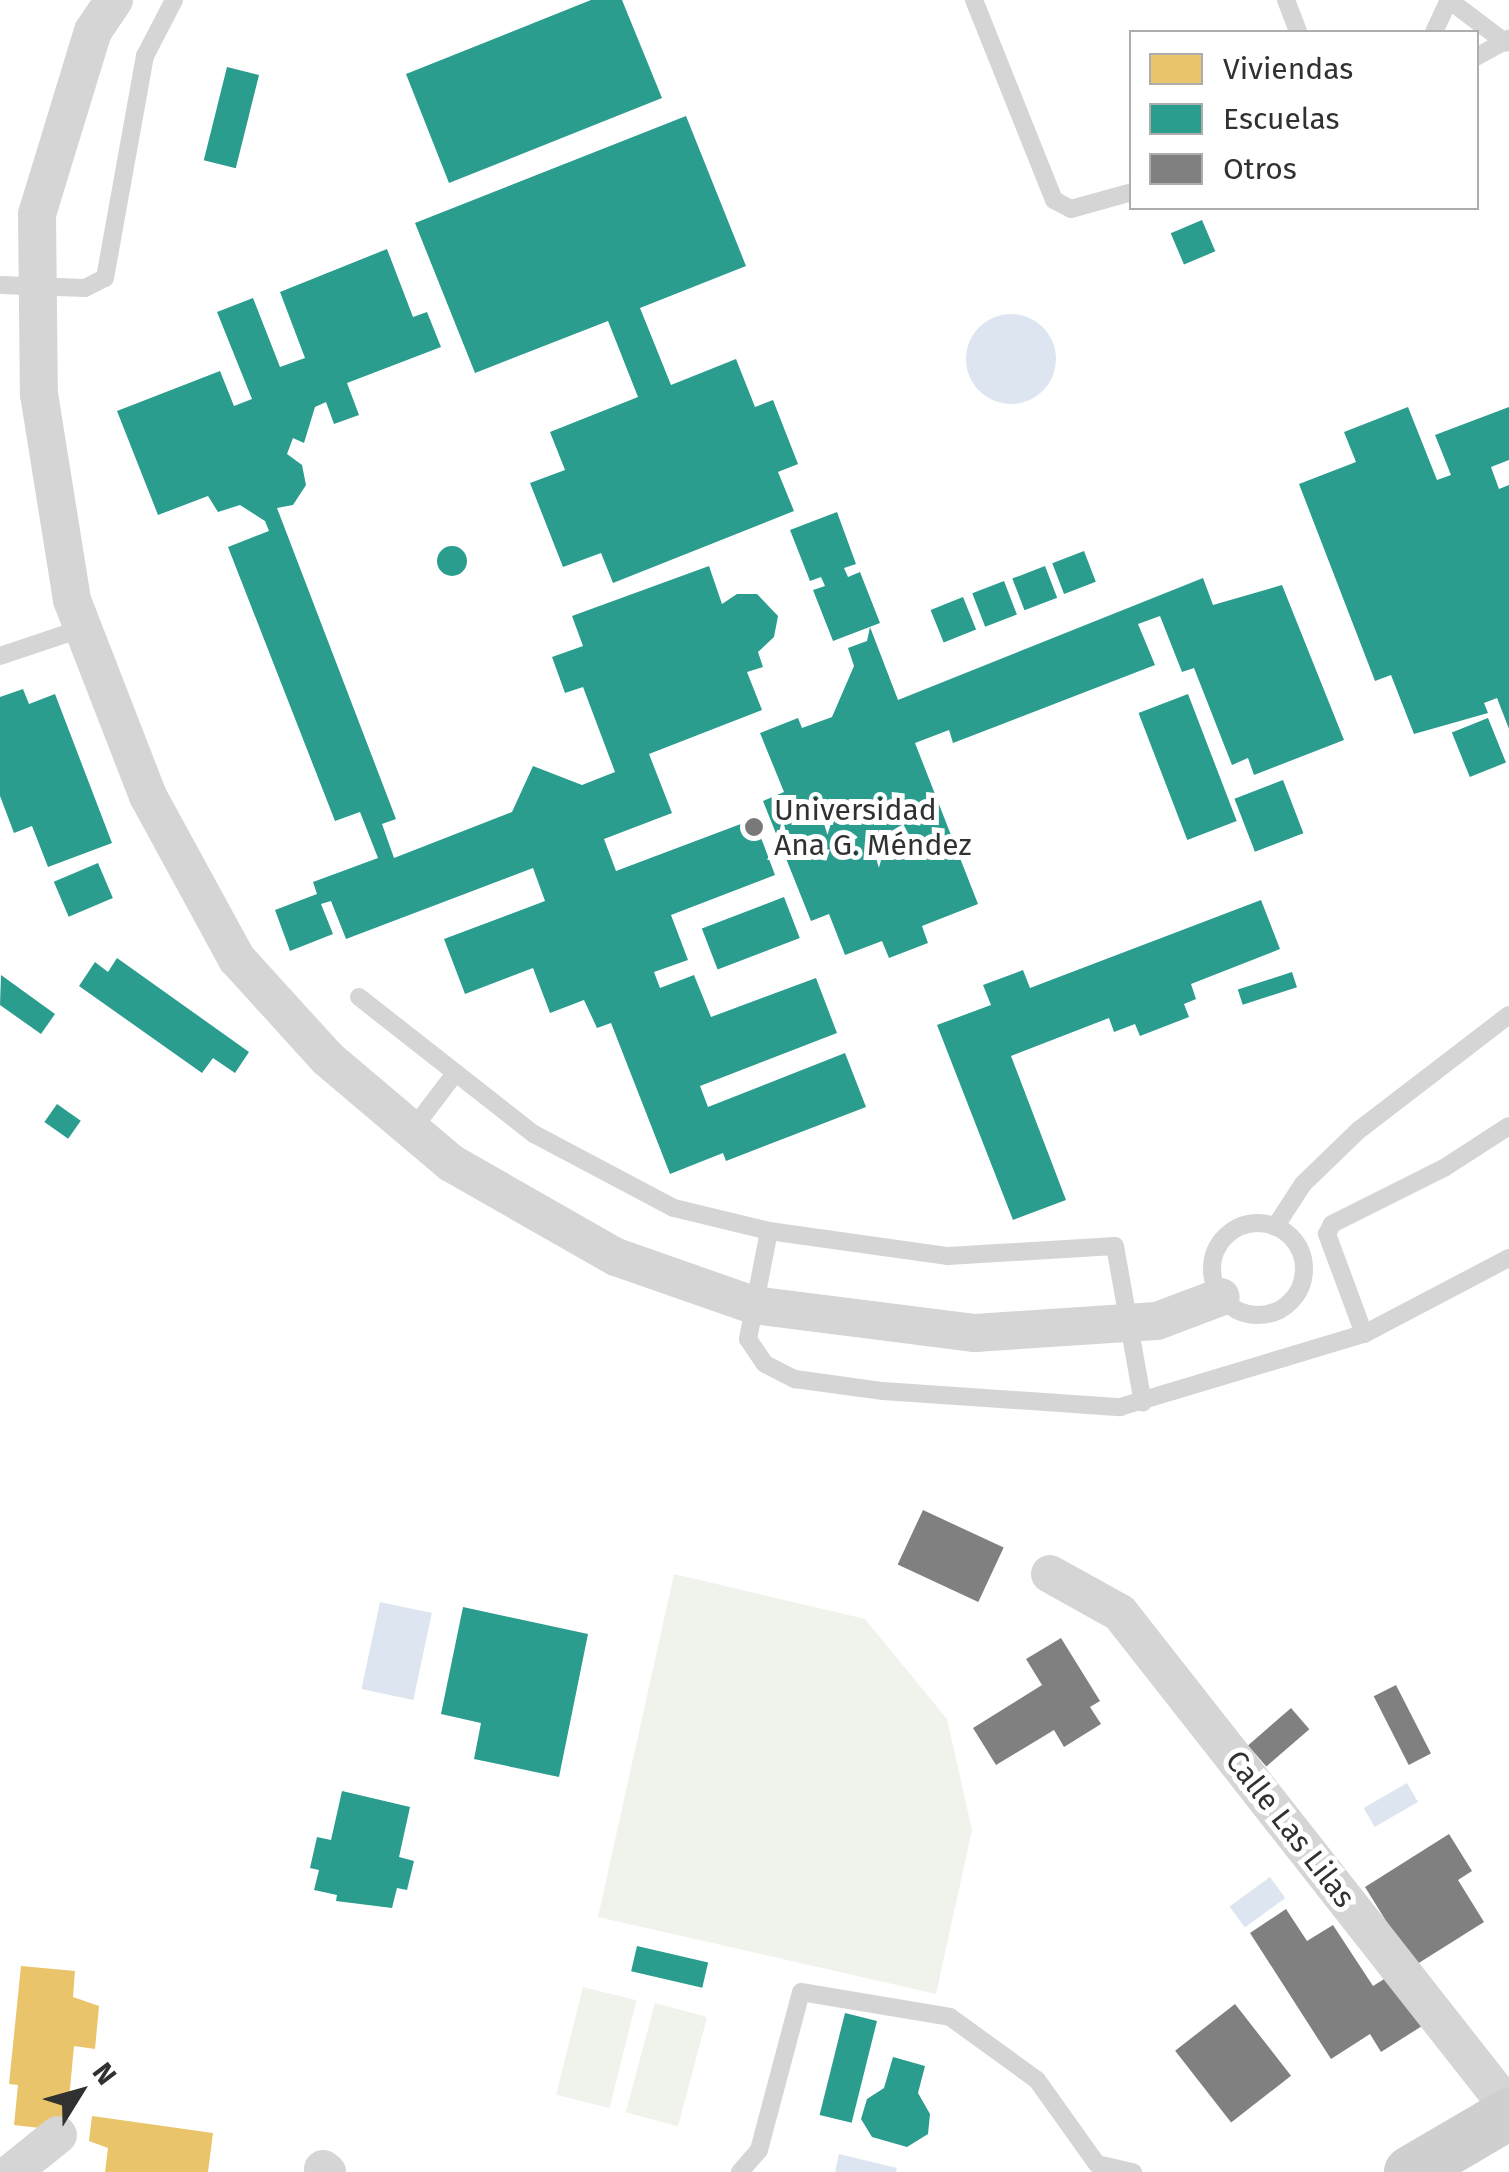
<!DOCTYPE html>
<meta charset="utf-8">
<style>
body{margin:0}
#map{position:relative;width:1509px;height:2172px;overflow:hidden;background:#fff;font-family:"Fira Sans",sans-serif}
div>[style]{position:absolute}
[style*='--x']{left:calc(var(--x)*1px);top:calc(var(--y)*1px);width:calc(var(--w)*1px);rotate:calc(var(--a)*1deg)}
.green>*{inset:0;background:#eff3ec;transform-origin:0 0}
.water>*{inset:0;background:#dde6f0;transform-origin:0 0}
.round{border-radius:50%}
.homes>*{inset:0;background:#e9c46a}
.schools>*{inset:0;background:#2a9d8f;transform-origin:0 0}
.building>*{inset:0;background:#808080;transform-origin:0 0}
.lane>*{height:18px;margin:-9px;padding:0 9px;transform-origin:9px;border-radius:9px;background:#d5d5d5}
.lane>.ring{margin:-9px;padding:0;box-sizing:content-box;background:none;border:18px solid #d5d5d5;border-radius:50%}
.street>*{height:38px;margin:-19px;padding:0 19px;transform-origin:19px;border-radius:19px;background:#d5d5d5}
.secondary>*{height:52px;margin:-26px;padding:0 26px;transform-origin:26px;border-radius:26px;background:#cfcfcf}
.dots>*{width:28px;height:28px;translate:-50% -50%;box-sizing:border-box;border:5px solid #fff;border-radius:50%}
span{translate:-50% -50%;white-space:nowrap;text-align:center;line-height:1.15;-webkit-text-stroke:10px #fff;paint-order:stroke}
.poi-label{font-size:30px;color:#313131}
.left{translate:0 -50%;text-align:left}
.street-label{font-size:30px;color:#313131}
.legend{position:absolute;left:1129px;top:30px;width:350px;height:180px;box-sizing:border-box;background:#fff;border:2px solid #adadad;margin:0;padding:12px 18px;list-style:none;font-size:30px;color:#313131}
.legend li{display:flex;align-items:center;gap:20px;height:50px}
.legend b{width:50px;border:2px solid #adadad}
.north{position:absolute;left:30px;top:2042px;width:100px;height:100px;-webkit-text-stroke:8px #fff;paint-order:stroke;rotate:53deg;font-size:28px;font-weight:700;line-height:40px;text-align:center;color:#313131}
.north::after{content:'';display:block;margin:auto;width:35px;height:45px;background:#313131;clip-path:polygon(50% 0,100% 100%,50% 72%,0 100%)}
</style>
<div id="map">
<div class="green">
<i style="clip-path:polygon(674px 1574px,865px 1619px,947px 1719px,972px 1830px,936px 1994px,598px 1917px)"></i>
<i style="left:583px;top:1987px;width:55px;height:111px;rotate:14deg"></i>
<i style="left:655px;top:2003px;width:54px;height:113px;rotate:15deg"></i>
</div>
<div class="water">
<i class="round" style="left:966px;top:314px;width:90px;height:90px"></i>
<i style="left:380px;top:1602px;width:53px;height:89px;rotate:12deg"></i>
<i style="left:1407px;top:1783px;width:22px;height:50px;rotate:60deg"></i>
<i style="left:1270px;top:1877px;width:26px;height:50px;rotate:54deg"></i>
<i style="clip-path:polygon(839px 2154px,897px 2168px,896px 2172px,835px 2172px)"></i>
</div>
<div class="homes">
<i style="clip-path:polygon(21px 1966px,75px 1971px,73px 1997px,99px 2006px,95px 2049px,74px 2046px,66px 2131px,14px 2125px,18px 2085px,9px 2084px)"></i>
<i style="clip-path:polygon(92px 2116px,213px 2133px,208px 2172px,105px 2172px,108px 2148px,89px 2141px)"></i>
</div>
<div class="schools">
<i style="clip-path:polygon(591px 0,622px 0,662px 98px,449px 183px,406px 74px)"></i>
<i style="left:227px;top:67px;width:33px;height:96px;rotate:14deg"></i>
<i style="clip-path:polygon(686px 116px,746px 266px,640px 308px,671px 385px,736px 359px,755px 407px,773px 400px,798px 464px,778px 472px,794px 511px,613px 583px,601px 553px,563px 567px,530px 483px,565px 470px,550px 432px,638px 397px,608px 321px,475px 373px,415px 223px)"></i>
<i style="left:1202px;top:220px;width:34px;height:34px;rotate:67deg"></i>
<i style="clip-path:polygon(387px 249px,413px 317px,427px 312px,441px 347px,347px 383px,359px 415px,334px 424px,326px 402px,315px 407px,304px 443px,293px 438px,287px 454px,302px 465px,306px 485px,293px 505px,277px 508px,396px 819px,382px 824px,394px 858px,512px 812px,533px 766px,582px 785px,615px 772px,583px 687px,565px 693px,552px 657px,583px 646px,572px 616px,709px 566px,722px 604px,737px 594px,757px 594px,778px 616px,774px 637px,758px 652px,763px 667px,747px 672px,762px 710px,649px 754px,672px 813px,604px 839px,616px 871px,754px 819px,775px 875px,671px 915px,688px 960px,654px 972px,660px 988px,694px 975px,711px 1017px,816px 978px,837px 1033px,700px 1086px,708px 1107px,845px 1053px,866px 1107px,726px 1161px,723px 1153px,670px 1174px,611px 1023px,597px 1028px,584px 1000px,550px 1013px,533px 968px,465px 994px,444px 939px,545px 901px,533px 868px,346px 939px,331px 901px,321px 904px,333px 934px,290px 951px,275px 910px,317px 894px,313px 882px,378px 858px,360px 812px,335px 821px,228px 547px,269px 531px,265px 521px,240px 505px,218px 512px,208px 496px,158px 515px,117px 411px,220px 371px,234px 406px,252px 399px,217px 312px,253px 298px,280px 367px,305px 358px,280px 292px)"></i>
<i style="clip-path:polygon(1408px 407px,1437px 480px,1451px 475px,1435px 435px,1509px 407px,1509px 460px,1491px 467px,1499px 489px,1509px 485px,1509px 729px,1497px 698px,1484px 703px,1488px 713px,1414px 734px,1391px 675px,1375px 681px,1299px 484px,1356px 462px,1344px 432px)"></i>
<i style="clip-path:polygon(837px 512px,856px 564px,844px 568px,848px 577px,860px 572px,880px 623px,833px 641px,813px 590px,825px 586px,821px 577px,810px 581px,790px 530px)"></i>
<i class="round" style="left:437px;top:546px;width:30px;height:30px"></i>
<i style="left:1084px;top:551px;width:33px;height:34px;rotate:69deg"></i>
<i style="left:1045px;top:566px;width:34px;height:35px;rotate:69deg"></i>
<i style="clip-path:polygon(1203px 578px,1213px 605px,1282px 585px,1344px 740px,1254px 775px,1248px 758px,1232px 765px,1194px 668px,1182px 672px,1160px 616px,1138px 624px,1155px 665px,953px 743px,949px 730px,915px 743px,978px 904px,922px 926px,928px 943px,889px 958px,882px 941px,845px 955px,829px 914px,811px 921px,763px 801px,784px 792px,760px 733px,798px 718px,802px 728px,832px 717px,854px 666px,848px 648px,867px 641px,870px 627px,898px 700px)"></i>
<i style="left:1004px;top:581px;width:36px;height:34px;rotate:69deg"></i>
<i style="left:963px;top:597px;width:35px;height:35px;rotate:68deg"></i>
<i style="clip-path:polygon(23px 689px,29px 704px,55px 694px,112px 843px,48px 867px,32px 826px,14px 833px,0 796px,0 697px)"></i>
<i style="left:1188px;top:694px;width:136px;height:53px;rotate:69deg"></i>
<i style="left:1488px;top:718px;width:48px;height:39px;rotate:68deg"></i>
<i style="left:1283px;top:780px;width:57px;height:52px;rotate:69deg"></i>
<i style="left:98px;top:863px;width:38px;height:48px;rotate:67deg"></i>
<i style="left:784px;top:897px;width:44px;height:88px;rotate:69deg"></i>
<i style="clip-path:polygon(1261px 900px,1280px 949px,1191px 984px,1196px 999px,1184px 1004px,1189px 1017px,1140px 1036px,1135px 1024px,1114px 1032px,1109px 1018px,1011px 1056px,1066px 1200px,1013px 1220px,937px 1025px,991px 1005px,983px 985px,1023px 970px,1030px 988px)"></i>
<i style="clip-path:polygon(117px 958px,249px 1052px,235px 1073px,213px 1058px,202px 1073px,79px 986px,95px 962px,108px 972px)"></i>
<i style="left:1292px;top:972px;width:16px;height:57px;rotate:72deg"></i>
<i style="clip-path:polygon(1px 975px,55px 1014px,41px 1034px,0 1005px)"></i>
<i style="left:57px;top:1104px;width:29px;height:22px;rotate:35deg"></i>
<i style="clip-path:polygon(463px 1607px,588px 1634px,559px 1777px,474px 1759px,481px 1723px,441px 1714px)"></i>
<i style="clip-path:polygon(342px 1791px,410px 1807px,399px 1857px,414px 1861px,407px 1890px,397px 1888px,392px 1908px,336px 1901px,337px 1895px,314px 1890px,319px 1870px,310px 1868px,317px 1837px,331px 1840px)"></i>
<i style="left:637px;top:1946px;width:73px;height:26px;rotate:13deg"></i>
<i style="left:845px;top:2013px;width:33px;height:105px;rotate:14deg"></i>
<i style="clip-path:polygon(893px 2057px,925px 2066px,918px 2093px,930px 2114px,928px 2134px,907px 2147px,872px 2137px,861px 2119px,867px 2099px,884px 2088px)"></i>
</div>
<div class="building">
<i style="left:923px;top:1510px;width:89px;height:60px;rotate:25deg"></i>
<i style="clip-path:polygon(1061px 1638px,1100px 1701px,1090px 1707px,1101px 1724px,1064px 1747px,1054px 1730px,996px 1765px,973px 1728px,1042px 1685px,1026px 1659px)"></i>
<i style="left:1396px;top:1685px;width:77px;height:25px;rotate:63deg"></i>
<i style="left:1291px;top:1708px;width:28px;height:57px;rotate:49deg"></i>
<i style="clip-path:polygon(1449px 1834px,1472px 1871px,1458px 1880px,1484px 1922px,1414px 1966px,1365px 1887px)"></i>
<i style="clip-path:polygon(1286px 1909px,1307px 1941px,1333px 1925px,1373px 1986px,1389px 1976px,1422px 2026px,1381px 2052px,1370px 2034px,1331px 2059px,1250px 1933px)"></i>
<i style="left:1235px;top:2004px;width:91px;height:76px;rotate:52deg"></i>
</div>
<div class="lane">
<i style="--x:974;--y:0;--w:215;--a:68.2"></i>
<i style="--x:1054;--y:200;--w:19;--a:28"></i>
<i style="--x:1071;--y:209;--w:63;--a:-15.6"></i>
<i style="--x:1286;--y:0;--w:34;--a:69"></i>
<i style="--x:1449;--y:0;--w:71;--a:37"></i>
<i style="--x:1434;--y:32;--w:35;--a:-65"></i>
<i style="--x:1476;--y:57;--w:38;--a:-29"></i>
<i style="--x:0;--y:285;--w:85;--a:2"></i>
<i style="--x:85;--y:288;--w:22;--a:-27"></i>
<i style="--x:105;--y:278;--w:226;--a:-79.8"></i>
<i style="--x:145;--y:56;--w:63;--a:-62.6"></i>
<i style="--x:0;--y:656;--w:88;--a:-18.6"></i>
<i style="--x:359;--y:997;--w:222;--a:38.1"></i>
<i style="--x:534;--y:1134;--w:158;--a:27.9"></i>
<i style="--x:674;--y:1208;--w:98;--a:13.6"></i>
<i style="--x:769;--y:1231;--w:181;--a:8"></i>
<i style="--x:948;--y:1256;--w:167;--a:-3.4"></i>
<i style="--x:1115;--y:1246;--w:159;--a:79.9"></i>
<i style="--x:412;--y:1130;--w:68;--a:-52.8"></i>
<i class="ring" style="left:1212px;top:1223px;width:74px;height:74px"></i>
<i style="--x:1275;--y:1227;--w:51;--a:-56.9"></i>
<i style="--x:1303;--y:1184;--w:78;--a:-44"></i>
<i style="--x:1359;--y:1130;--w:189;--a:-37.5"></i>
<i style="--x:769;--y:1231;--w:110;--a:101"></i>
<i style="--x:748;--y:1339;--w:30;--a:56"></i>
<i style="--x:765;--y:1364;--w:34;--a:27"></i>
<i style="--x:795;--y:1379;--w:89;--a:7.8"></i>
<i style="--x:883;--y:1391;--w:238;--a:3.9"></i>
<i style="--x:1120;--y:1407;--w:255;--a:-16.7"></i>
<i style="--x:1364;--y:1334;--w:164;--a:-27.7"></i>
<i style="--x:1364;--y:1334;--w:107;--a:-110.3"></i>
<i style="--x:1327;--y:1234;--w:11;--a:-63"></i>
<i style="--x:1332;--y:1224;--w:125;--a:-26.6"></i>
<i style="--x:1444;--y:1168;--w:77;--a:-32.9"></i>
<i style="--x:740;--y:2172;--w:29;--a:-49"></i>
<i style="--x:759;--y:2150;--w:163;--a:-75.1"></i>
<i style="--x:801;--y:1992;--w:151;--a:9.5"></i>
<i style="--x:950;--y:2017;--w:107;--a:35.9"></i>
<i style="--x:1037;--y:2080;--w:103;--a:54.5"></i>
<i style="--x:1097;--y:2164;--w:37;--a:13"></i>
</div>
<div class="street">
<i style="--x:114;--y:0;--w:37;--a:124"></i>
<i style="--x:93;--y:31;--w:191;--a:107"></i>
<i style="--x:37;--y:214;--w:180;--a:89.4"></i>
<i style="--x:39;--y:394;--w:209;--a:80.9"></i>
<i style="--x:72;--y:600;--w:210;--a:68.8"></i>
<i style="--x:148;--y:796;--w:186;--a:61.4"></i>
<i style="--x:237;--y:959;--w:135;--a:47.7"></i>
<i style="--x:328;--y:1059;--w:161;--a:40.2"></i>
<i style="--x:451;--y:1163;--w:190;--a:29.7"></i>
<i style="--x:616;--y:1257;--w:145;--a:19.3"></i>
<i style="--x:753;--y:1305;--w:224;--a:7.2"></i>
<i style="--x:975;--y:1333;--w:182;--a:-3.8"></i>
<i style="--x:1157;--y:1321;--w:68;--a:-20.6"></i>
<i style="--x:1050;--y:1574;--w:80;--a:29.1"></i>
<i style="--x:1120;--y:1613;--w:630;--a:51.84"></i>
<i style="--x:323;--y:2169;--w:5;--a:37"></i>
<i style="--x:12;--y:2172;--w:59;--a:-38.8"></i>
</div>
<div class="secondary">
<i style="--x:1410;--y:2172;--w:115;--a:-30.4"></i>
</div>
<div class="dots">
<i style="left:754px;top:827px;background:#797979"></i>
</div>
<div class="poi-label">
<span class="left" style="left:774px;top:827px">Universidad<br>Ana G. Méndez</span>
</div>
<div class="street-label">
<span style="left:1290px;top:1829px;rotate:52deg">Calle Las Lilas</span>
</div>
<ul class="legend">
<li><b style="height:28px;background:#e9c46a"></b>Viviendas</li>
<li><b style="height:28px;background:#2a9d8f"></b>Escuelas</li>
<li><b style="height:28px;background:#808080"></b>Otros</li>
</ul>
<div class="north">N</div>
</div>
